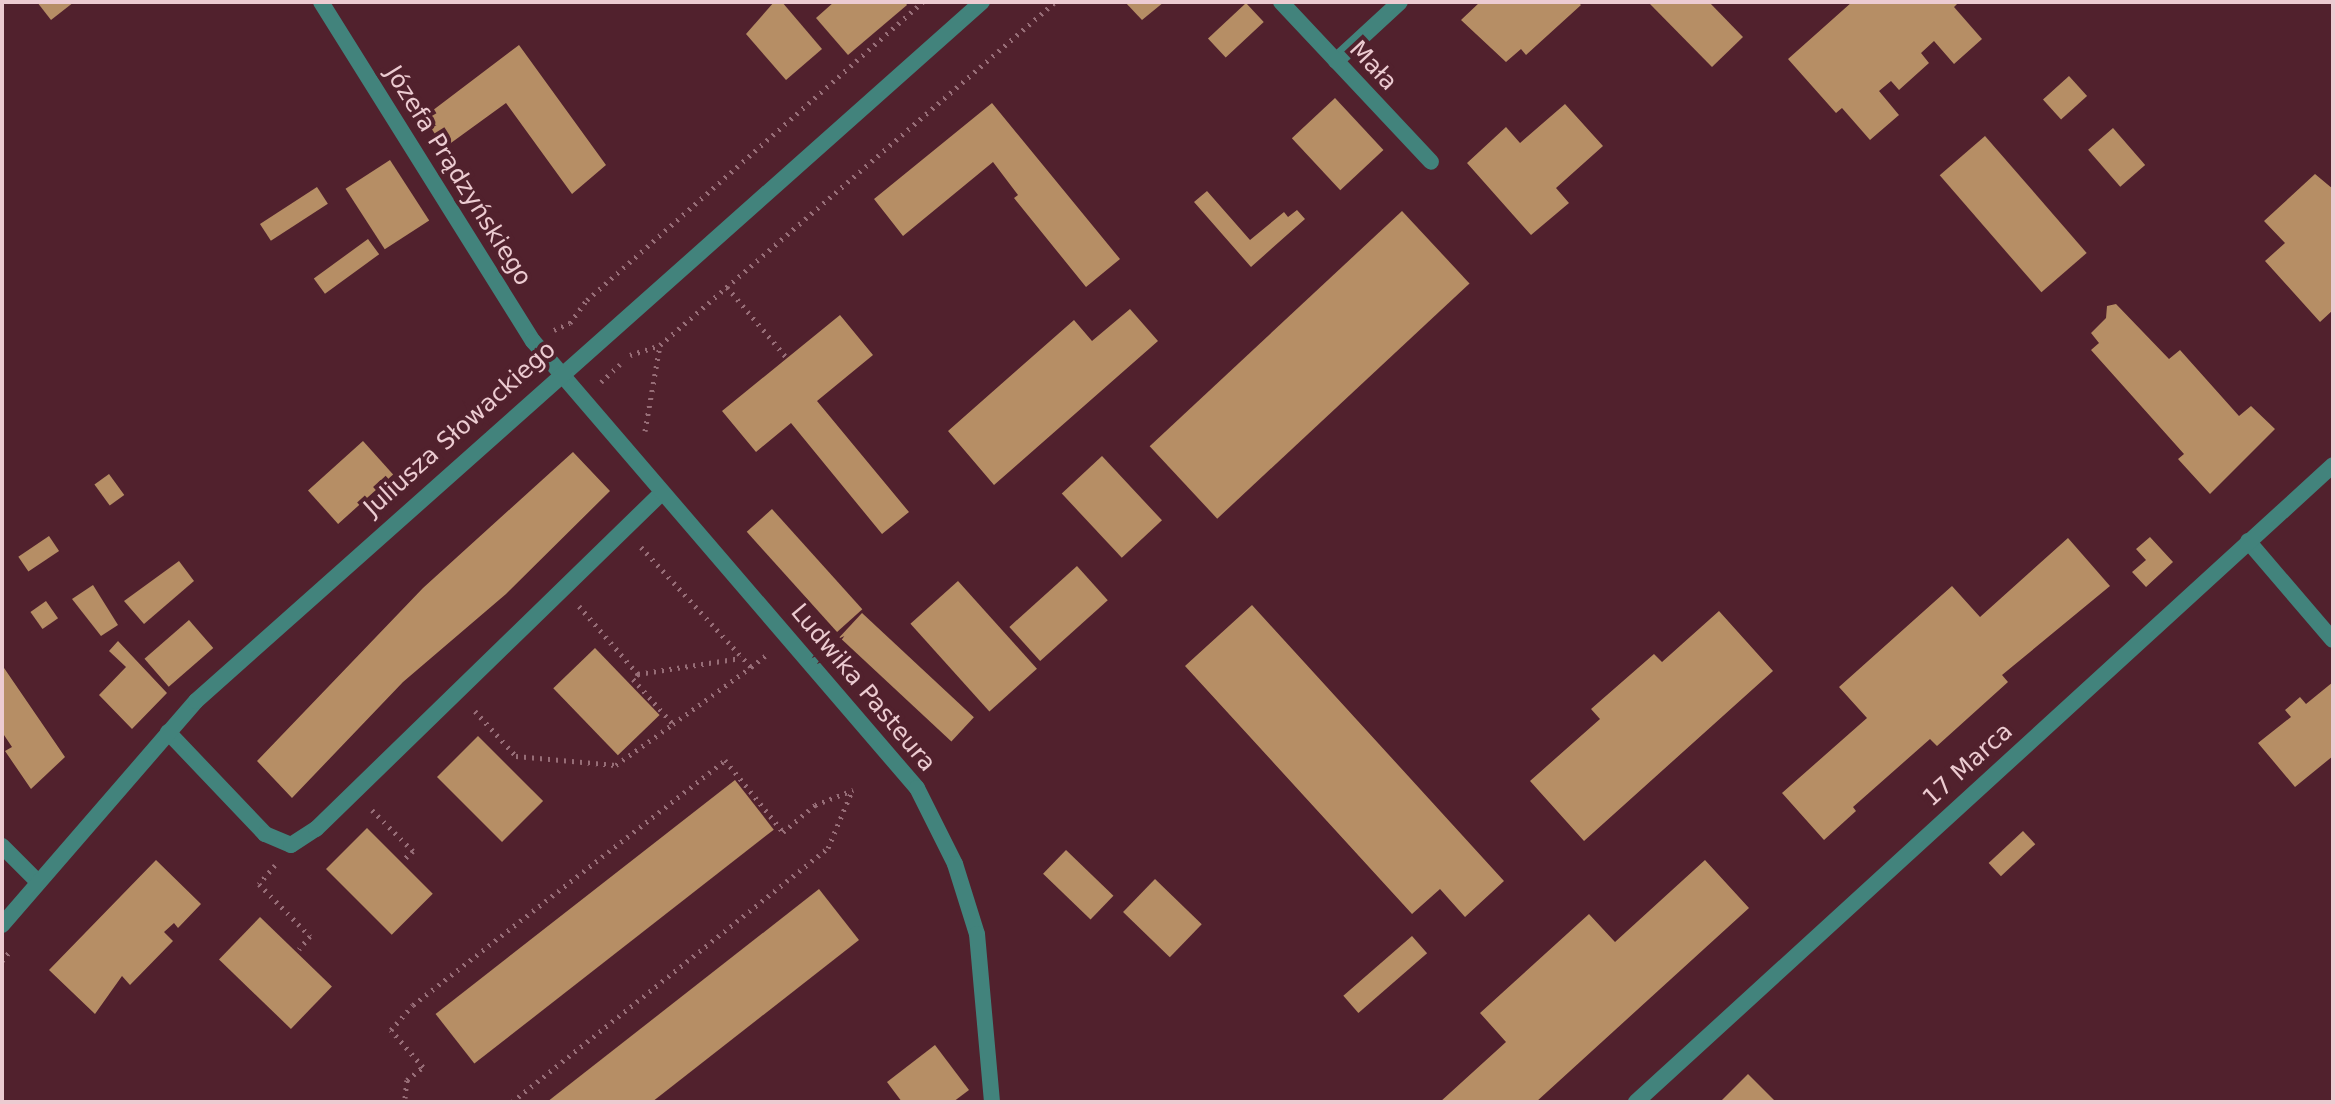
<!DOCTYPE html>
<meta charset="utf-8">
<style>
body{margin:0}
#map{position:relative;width:2335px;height:1104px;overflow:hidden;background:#51212d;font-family:"DejaVu Sans",sans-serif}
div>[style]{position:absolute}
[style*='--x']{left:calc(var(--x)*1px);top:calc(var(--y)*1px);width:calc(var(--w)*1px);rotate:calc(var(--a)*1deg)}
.building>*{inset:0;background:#b68e65;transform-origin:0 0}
.path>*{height:5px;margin-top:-2.5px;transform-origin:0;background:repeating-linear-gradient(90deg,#976d77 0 2px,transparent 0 8px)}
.service>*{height:16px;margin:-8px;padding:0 8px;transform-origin:8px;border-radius:8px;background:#42837c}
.minor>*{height:16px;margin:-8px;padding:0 8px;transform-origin:8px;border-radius:8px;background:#42837c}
span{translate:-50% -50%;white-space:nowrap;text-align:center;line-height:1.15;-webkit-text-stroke:8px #51212d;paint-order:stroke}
.street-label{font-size:24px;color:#eccbd1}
.frame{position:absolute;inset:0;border:4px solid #eccbd1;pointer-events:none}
</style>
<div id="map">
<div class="building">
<i style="clip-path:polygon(37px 2px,74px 2px,51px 20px)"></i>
<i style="clip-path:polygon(774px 2px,782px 2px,822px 49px,786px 80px,746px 34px)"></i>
<i style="clip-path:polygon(834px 2px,905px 2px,907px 5px,848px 55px,816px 18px)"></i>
<i style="clip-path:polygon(1125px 2px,1164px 2px,1142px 20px)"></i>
<i style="clip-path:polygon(1480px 2px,1578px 2px,1581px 5px,1526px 55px,1521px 49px,1506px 62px,1461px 20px)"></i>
<i style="clip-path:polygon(1648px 2px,1709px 2px,1743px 37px,1712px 67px)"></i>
<i style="clip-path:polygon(1852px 2px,1959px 2px,1954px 7px,1982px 39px,1954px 64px,1934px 41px,1921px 53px,1929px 63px,1899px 90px,1891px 81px,1879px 91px,1899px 115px,1870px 140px,1842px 108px,1836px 113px,1788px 59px)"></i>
<i style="left:1246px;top:3px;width:26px;height:52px;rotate:47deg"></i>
<i style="clip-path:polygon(519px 45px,606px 165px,572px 194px,506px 103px,444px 148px,424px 117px)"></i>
<i style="left:2069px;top:76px;width:27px;height:35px;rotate:48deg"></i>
<i style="left:1335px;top:98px;width:71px;height:59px;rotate:47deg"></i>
<i style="clip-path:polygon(992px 103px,1120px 259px,1086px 287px,1014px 198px,1018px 195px,993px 162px,903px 236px,874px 199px)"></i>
<i style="clip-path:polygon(1565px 104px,1603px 146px,1556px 188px,1569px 203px,1531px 235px,1467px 163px,1506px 127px,1520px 143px)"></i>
<i style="left:2113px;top:128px;width:49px;height:33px;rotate:49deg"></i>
<i style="left:1985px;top:136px;width:155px;height:60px;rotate:49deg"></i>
<i style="left:390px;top:160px;width:72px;height:53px;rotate:57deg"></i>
<i style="clip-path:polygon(2315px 174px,2333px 189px,2333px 310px,2320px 322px,2265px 261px,2285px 243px,2264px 221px)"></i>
<i style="left:317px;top:187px;width:20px;height:68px;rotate:57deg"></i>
<i style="clip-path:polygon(1207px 191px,1250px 240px,1284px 212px,1288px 217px,1297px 210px,1305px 219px,1251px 267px,1194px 202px)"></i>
<i style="left:1402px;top:211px;width:99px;height:345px;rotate:47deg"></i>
<i style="left:368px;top:239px;width:19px;height:67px;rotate:54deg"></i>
<i style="clip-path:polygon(2116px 304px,2169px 359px,2180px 350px,2239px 416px,2251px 406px,2275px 429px,2210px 494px,2178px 459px,2184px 454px,2091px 350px,2099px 343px,2091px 333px,2106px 318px,2107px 306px)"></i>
<i style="clip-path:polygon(1130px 309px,1158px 341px,994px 485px,948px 431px,1074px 320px,1092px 341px)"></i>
<i style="clip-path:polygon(840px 315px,873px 355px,817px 401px,909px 512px,882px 534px,791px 423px,756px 452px,722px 411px)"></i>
<i style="left:363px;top:441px;width:45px;height:74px;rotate:48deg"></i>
<i style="clip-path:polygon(573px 452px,610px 491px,506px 594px,403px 682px,292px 798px,257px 761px,423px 588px)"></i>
<i style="left:1102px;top:456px;width:88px;height:55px;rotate:47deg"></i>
<i style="left:109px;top:474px;width:26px;height:18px;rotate:54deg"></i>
<i style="left:772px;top:509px;width:135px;height:34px;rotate:48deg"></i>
<i style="left:49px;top:536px;width:18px;height:37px;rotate:56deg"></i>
<i style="clip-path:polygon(2150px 537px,2173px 562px,2146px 587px,2132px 572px,2146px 560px,2136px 549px)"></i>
<i style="clip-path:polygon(2068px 538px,2110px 586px,2002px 675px,2008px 682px,1937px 746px,1930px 739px,1853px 807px,1856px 811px,1824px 840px,1782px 793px,1867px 718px,1839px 687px,1952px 586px,1980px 617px)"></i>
<i style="clip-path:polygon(179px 561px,194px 581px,144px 624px,124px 601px)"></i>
<i style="left:1077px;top:566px;width:46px;height:91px;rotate:48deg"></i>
<i style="left:958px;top:581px;width:118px;height:64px;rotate:48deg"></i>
<i style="clip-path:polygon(93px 585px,118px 625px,101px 636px,72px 599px)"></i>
<i style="left:46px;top:601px;width:21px;height:19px;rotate:55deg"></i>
<i style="clip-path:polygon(1252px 605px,1504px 881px,1465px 917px,1440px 889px,1412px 914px,1185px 666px)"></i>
<i style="clip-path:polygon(1719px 611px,1773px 671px,1584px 841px,1530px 781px,1600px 719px,1591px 709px,1654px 654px,1662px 662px)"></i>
<i style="left:862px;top:613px;width:153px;height:33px;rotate:43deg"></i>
<i style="left:189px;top:620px;width:37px;height:59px;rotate:49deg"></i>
<i style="clip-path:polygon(118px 641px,167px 693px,132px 729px,99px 695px,126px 667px,109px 651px)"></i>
<i style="left:595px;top:648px;width:93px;height:58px;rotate:46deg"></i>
<i style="clip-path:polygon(2px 665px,65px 757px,31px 789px,5px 751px,12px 747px,2px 732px)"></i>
<i style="clip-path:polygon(2333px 682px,2333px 756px,2295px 787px,2258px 743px,2291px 717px,2285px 710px,2300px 697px,2306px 704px)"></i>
<i style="left:478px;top:736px;width:92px;height:58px;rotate:45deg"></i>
<i style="left:735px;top:780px;width:63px;height:380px;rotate:52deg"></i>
<i style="left:367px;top:828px;width:93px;height:58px;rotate:45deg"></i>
<i style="left:2023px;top:831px;width:18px;height:47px;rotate:47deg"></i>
<i style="left:1066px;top:850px;width:66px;height:33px;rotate:44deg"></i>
<i style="clip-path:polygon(156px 860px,201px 904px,178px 928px,174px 923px,164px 932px,173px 941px,130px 985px,122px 976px,95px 1014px,49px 970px)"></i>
<i style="clip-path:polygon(1705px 860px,1749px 908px,1536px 1102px,1440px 1102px,1506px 1042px,1480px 1013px,1589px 914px,1615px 942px)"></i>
<i style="left:1155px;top:879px;width:65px;height:46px;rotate:44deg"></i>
<i style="clip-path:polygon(819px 889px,859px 940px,652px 1102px,547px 1102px)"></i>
<i style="left:260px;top:917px;width:100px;height:59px;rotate:44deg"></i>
<i style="left:1412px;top:936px;width:23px;height:91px;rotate:49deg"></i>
<i style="clip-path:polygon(935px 1045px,969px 1090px,953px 1102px,902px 1102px,887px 1082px)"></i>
<i style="clip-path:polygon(1748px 1074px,1776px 1102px,1720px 1102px)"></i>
</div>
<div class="path">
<i style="--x:727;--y:287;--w:93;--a:49.8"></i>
<i style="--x:554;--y:330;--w:17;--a:-24"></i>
<i style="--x:570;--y:323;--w:29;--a:-54"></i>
<i style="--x:587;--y:300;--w:449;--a:-41.6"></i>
<i style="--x:630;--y:355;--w:32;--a:-18"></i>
<i style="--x:660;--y:345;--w:523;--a:-40.97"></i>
<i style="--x:601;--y:382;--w:26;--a:-43"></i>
<i style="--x:645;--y:431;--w:87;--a:-80.1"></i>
<i style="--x:641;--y:547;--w:163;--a:47.5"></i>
<i style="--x:751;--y:667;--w:23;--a:-38"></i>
<i style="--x:579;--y:606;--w:90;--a:49.1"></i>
<i style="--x:638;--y:674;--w:104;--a:-8.8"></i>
<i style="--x:638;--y:674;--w:7;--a:135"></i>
<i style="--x:633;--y:679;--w:60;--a:48.4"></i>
<i style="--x:673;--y:724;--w:97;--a:-36.2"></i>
<i style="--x:475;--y:711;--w:61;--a:47.7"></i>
<i style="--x:516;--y:756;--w:100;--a:5.1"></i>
<i style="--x:616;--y:765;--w:70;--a:-35.7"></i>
<i style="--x:372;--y:810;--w:58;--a:45"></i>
<i style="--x:413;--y:851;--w:15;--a:138"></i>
<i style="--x:275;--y:865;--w:25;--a:130"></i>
<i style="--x:259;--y:884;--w:73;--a:45.6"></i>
<i style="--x:310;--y:936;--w:17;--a:130"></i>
<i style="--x:2;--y:961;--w:13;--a:-51"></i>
<i style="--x:405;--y:1098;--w:18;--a:-84"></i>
<i style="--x:407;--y:1080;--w:21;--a:-39"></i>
<i style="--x:423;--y:1067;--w:49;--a:-130.9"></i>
<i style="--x:391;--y:1030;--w:33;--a:-49"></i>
<i style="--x:413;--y:1005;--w:397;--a:-38.1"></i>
<i style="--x:725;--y:760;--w:92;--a:51.1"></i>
<i style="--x:783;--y:832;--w:42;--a:-40.2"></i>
<i style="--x:815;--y:805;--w:41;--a:-21.5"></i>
<i style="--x:512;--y:1102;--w:405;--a:-38.8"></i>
<i style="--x:828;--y:848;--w:62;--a:-67.2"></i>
</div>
<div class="service">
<i style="--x:1336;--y:61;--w:87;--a:-42.7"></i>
<i style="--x:168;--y:732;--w:141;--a:46.4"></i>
<i style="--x:265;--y:834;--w:28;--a:23"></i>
<i style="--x:291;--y:845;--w:30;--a:-33"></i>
<i style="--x:316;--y:829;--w:482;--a:-44.2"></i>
<i style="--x:2;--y:846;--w:49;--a:45"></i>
</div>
<div class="minor">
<i style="--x:321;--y:2;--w:400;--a:58"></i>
<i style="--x:533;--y:341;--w:589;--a:49.34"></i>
<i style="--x:917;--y:788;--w:85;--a:63.4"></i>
<i style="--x:955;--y:864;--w:73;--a:72.6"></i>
<i style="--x:977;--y:934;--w:169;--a:84.9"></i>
<i style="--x:1281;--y:2;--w:219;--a:46.8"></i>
<i style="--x:2248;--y:541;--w:130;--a:49.4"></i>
<i style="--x:2;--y:925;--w:296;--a:-49.1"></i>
<i style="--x:196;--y:701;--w:1052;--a:-41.65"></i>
<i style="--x:1636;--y:1102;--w:944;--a:-42.42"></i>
</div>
<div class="street-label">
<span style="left:1373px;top:66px;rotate:47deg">Mała</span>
<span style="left:458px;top:176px;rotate:58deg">Józefa Prądzyńskiego</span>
<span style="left:460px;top:429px;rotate:-42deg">Juliusza Słowackiego</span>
<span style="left:863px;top:688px;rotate:50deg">Ludwika Pasteura</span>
<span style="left:1968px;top:765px;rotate:-42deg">17 Marca</span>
</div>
<div class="frame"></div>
</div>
